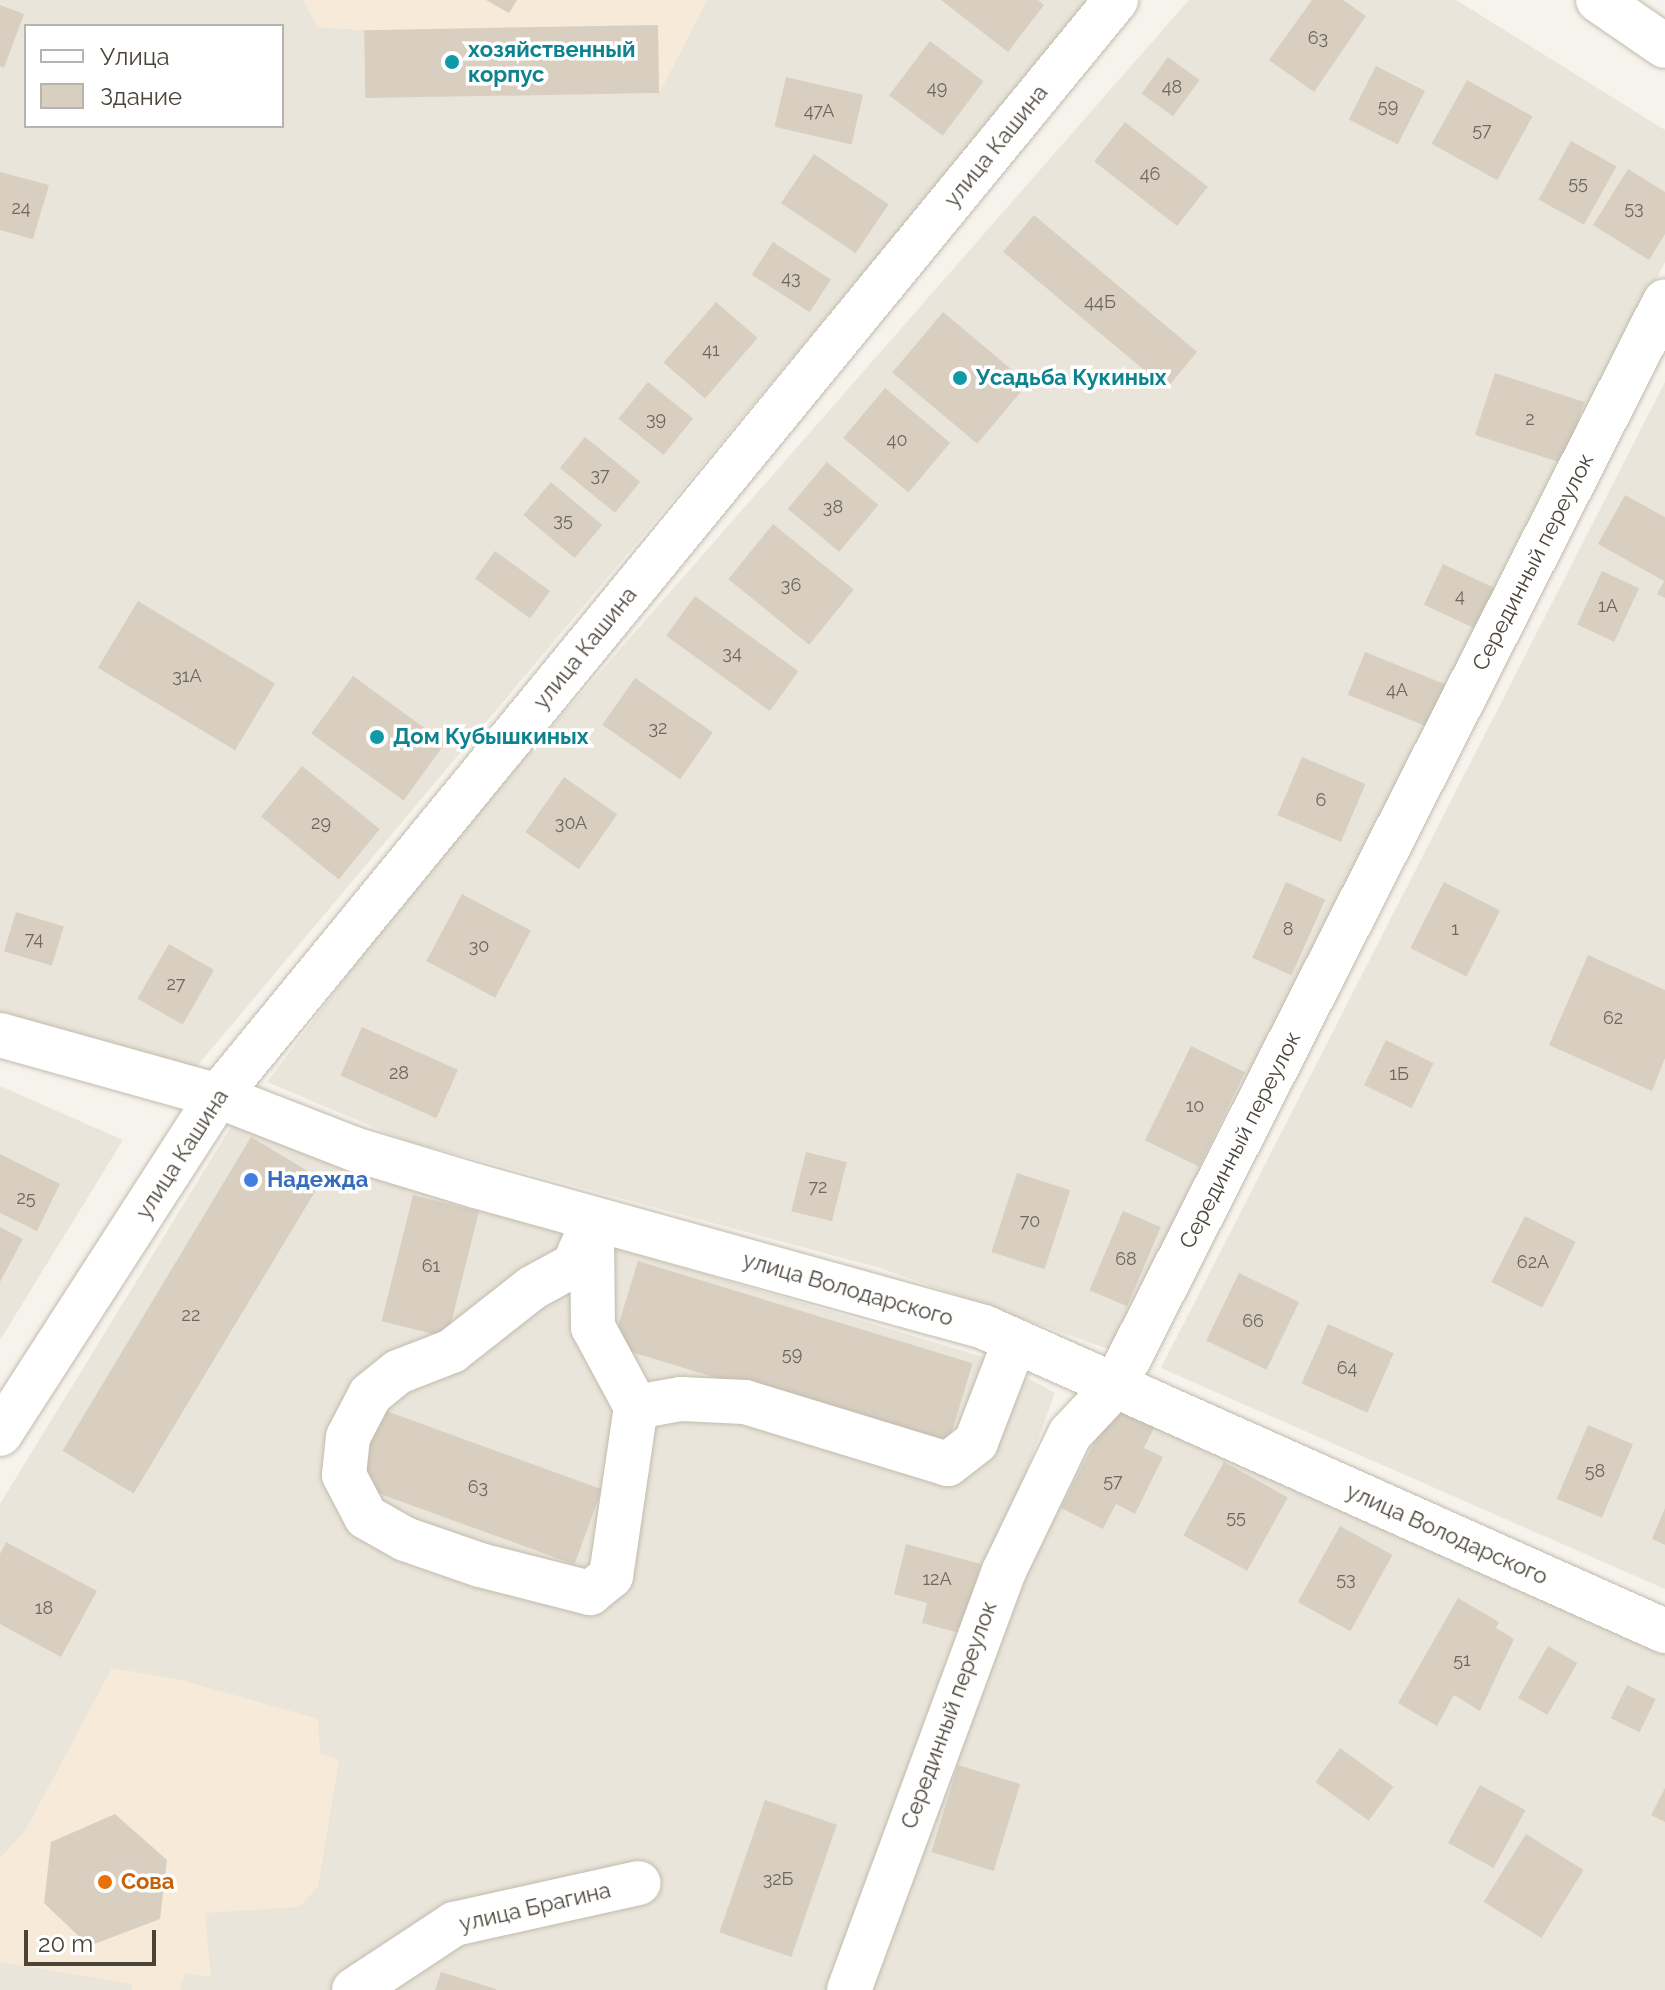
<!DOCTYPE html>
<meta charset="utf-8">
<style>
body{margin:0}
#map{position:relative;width:1665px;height:1990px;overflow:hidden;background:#f6f3ec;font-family:Raleway,sans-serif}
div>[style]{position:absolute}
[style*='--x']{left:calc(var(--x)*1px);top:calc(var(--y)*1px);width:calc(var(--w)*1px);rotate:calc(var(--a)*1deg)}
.residential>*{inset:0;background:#eae5da}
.commercial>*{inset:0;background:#f7ead8}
.building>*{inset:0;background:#d8cfc1;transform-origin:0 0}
.roads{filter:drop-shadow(0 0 2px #c2bbae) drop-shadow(0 0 2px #c2bbae)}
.minor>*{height:44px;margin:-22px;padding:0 22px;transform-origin:22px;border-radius:22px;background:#fff}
.dots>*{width:22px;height:22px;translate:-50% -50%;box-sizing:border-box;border:4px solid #fff;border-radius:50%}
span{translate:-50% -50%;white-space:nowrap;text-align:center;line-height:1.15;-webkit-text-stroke:7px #fff;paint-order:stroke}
.number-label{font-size:18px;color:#6e675b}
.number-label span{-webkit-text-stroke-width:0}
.culture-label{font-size:22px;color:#0d838f;font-weight:700}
.left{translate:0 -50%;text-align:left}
.street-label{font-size:22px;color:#4b4439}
.shop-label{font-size:22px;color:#366cbe;font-weight:700}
.food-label{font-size:22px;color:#c56008;font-weight:700}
.legend{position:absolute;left:24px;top:24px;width:260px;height:104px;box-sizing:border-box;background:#fff;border:2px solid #b7b4b0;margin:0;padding:10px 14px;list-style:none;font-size:24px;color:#4b4439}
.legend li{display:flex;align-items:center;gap:16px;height:40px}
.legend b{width:40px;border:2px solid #b7b4b0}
.scale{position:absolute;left:24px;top:1930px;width:132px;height:36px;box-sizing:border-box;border:4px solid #4b4439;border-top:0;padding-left:10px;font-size:24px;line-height:28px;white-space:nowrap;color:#4b4439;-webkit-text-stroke:6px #fff;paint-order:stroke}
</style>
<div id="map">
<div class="residential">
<i style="clip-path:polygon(evenodd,0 0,303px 0,318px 27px,364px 30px,365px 97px,659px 93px,707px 0,1093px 0,192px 1072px,0 1018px,0 0,26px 26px,282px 26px,282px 126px,26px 126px,26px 26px)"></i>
<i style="clip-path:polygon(1189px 0,1456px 0,1665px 130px,1665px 262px,1119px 1353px,880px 1268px,404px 1140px,267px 1082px,422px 875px)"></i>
<i style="clip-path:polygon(1665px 382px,1665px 1589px,1161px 1368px)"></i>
<i style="clip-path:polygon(0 1086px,123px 1140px,0 1340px)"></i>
<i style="clip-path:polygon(237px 1117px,399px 1183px,997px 1361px,1055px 1393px,837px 1990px,0 1990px,0 1504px)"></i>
<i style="clip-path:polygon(1122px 1406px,1665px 1646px,1665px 1990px,870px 1990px,956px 1728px,1085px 1450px)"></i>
</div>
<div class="commercial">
<i style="clip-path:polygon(303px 0,707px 0,659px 93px,365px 97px,364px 30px,318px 27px)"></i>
<i style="clip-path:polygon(112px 1668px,181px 1680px,318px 1719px,320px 1753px,339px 1760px,318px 1887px,299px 1907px,205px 1913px,211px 1977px,185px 1973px,180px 1990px,132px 1990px,132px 1984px,0 1962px,0 1858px,25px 1831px)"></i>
</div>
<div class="building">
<i style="clip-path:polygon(486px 0,517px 0,509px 13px)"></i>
<i style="clip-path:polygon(941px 0,1038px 0,1044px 5px,1008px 52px)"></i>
<i style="clip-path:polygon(1312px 0,1343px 0,1366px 16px,1314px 92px,1269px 60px)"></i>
<i style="clip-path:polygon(0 5px,24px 14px,4px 68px,0 66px)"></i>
<i style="left:658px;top:25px;width:68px;height:294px;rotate:89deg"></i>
<i style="left:930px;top:41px;width:67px;height:68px;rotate:37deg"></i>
<i style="left:1168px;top:57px;width:39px;height:45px;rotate:36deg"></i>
<i style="left:1376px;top:66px;width:55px;height:60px;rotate:27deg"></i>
<i style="left:786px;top:77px;width:79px;height:51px;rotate:13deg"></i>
<i style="left:1467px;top:80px;width:75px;height:73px;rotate:29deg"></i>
<i style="left:1125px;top:122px;width:105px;height:50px;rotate:38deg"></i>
<i style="left:1571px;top:141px;width:52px;height:67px;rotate:29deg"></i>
<i style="left:814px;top:154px;width:90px;height:59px;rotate:34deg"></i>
<i style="clip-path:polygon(1628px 169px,1665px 192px,1665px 234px,1649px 260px,1593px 225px)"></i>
<i style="clip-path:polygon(0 172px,49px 185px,33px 239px,0 230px)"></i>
<i style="left:1034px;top:215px;width:213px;height:48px;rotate:40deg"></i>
<i style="left:773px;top:242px;width:69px;height:39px;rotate:33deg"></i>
<i style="left:716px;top:302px;width:55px;height:80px;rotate:41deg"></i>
<i style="left:943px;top:312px;width:111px;height:79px;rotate:40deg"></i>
<i style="left:1495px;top:373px;width:94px;height:65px;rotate:18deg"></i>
<i style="left:648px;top:382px;width:58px;height:47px;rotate:39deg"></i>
<i style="left:885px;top:388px;width:85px;height:65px;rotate:40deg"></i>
<i style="left:585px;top:437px;width:71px;height:40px;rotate:39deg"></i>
<i style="left:827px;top:462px;width:67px;height:61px;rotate:40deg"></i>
<i style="left:551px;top:482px;width:67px;height:43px;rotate:40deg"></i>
<i style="clip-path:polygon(1625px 495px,1665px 517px,1665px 598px,1657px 594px,1664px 581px,1598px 544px)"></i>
<i style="left:773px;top:524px;width:104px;height:71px;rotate:39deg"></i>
<i style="left:495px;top:551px;width:68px;height:34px;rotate:36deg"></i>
<i style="left:1443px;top:564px;width:57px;height:45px;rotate:25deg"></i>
<i style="left:1602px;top:571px;width:41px;height:59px;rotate:25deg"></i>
<i style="left:695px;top:596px;width:128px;height:49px;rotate:36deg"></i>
<i style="left:138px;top:601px;width:160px;height:78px;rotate:31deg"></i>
<i style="left:1365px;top:652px;width:87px;height:46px;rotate:22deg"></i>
<i style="left:353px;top:676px;width:114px;height:71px;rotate:36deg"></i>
<i style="left:635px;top:678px;width:95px;height:57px;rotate:35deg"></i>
<i style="left:1302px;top:757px;width:69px;height:63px;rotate:23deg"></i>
<i style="left:302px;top:766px;width:100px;height:65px;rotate:39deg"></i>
<i style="left:564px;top:777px;width:65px;height:67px;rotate:35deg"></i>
<i style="left:1286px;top:882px;width:43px;height:83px;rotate:24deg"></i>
<i style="left:1444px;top:882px;width:63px;height:74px;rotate:27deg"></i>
<i style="left:462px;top:894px;width:78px;height:76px;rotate:28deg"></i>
<i style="left:16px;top:912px;width:50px;height:41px;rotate:17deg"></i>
<i style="left:169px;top:944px;width:52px;height:63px;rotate:30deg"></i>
<i style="clip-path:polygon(1588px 955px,1665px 990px,1665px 1058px,1652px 1091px,1549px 1045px)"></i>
<i style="left:362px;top:1027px;width:105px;height:53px;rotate:24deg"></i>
<i style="left:1386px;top:1040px;width:53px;height:50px;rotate:26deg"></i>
<i style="left:1191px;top:1046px;width:60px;height:105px;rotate:26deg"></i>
<i style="left:251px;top:1137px;width:83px;height:366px;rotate:31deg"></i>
<i style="left:806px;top:1152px;width:42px;height:61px;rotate:14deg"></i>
<i style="clip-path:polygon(0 1154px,60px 1184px,37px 1231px,0 1213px)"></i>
<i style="left:1017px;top:1173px;width:56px;height:83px;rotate:18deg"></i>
<i style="left:413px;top:1195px;width:68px;height:130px;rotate:14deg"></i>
<i style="left:1123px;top:1211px;width:41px;height:86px;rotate:23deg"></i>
<i style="left:1525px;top:1216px;width:57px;height:74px;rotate:27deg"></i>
<i style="clip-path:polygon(0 1227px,23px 1239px,0 1282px)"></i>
<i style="left:638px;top:1261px;width:350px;height:89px;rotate:17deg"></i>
<i style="left:1239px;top:1273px;width:67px;height:75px;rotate:26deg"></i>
<i style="left:1328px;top:1324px;width:72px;height:65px;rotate:24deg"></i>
<i style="clip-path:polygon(1116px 1400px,1157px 1422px,1144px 1448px,1163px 1457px,1135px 1514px,1116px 1504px,1103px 1529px,1061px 1508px)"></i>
<i style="left:381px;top:1409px;width:235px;height:80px;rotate:20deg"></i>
<i style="left:1588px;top:1425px;width:49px;height:80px;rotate:23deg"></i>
<i style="left:1224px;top:1462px;width:73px;height:84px;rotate:29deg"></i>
<i style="clip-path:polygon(1665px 1508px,1665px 1545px,1652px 1539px)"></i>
<i style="left:1340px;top:1526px;width:60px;height:87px;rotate:29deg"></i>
<i style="clip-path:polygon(6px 1542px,97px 1591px,61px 1657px,0 1624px,0 1554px)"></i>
<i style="clip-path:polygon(906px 1544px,981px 1564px,963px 1634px,922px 1623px,927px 1603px,894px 1594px)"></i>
<i style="clip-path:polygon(1458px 1598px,1499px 1622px,1496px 1628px,1514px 1639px,1480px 1711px,1454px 1695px,1437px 1726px,1398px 1703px)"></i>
<i style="left:1548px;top:1646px;width:34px;height:60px;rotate:30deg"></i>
<i style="left:1627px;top:1685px;width:32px;height:37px;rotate:26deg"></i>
<i style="left:1340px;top:1748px;width:66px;height:42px;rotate:36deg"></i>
<i style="left:958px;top:1765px;width:65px;height:91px;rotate:17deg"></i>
<i style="left:1480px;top:1785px;width:52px;height:66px;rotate:29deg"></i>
<i style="clip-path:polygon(1665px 1788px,1665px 1822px,1651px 1815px)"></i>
<i style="left:765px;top:1800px;width:76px;height:140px;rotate:19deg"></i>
<i style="clip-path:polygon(115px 1814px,167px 1860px,160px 1919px,89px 1946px,44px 1903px,51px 1842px)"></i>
<i style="left:1526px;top:1834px;width:68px;height:80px;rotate:32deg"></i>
<i style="clip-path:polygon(441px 1972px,496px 1989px,496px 1990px,435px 1990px)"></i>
</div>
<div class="roads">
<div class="minor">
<i style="--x:1598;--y:0;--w:81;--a:34.5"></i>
<i style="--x:0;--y:1035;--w:226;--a:15.6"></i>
<i style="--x:218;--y:1096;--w:146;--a:21.3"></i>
<i style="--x:354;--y:1149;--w:127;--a:16.9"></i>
<i style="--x:476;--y:1186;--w:527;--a:15.51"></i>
<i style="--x:984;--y:1327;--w:746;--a:24.06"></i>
<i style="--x:594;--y:1219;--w:50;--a:113.5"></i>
<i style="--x:574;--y:1265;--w:48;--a:151.3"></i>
<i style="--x:532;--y:1288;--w:102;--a:141.8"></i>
<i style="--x:452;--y:1351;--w:58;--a:158.7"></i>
<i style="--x:398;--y:1372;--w:36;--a:141"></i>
<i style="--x:370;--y:1395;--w:47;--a:117.6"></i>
<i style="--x:348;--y:1437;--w:38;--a:96"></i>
<i style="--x:344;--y:1475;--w:47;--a:62.4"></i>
<i style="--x:366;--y:1517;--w:45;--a:29.4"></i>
<i style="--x:405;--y:1539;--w:79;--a:19.1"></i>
<i style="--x:480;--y:1565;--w:114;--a:14.3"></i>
<i style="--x:590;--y:1593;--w:27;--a:-39"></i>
<i style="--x:611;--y:1576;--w:171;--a:-81.6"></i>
<i style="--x:636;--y:1407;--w:46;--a:-10.1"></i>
<i style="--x:681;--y:1399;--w:64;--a:2.7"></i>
<i style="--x:745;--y:1402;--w:212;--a:17"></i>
<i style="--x:948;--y:1464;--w:36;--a:-38"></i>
<i style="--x:976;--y:1442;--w:108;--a:-68.9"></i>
<i style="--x:592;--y:1233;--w:94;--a:89.4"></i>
<i style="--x:593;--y:1327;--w:91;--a:61.7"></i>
<i style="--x:0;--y:1434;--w:402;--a:-57.2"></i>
<i style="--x:218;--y:1096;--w:1417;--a:-50.67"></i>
<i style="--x:354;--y:1990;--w:120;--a:-33.4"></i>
<i style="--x:454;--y:1924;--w:189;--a:-12.5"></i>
<i style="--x:849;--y:1990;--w:447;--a:-69.7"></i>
<i style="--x:1004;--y:1571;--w:152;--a:-64.3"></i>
<i style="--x:1070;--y:1434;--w:66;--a:-46.8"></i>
<i style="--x:1115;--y:1386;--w:1216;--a:-63.12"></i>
</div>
</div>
<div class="dots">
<i style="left:452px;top:62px;background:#0f9aa8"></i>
<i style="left:960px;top:378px;background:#0f9aa8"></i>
<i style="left:377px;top:737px;background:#0f9aa8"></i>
<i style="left:251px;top:1180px;background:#3f7fe0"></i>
<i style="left:105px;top:1882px;background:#e8710a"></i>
</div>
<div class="number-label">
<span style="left:1318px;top:38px">63</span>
<span style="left:1172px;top:87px">48</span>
<span style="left:937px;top:88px">49</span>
<span style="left:1388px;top:106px">59</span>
<span style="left:819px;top:111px">47А</span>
<span style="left:1482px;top:130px">57</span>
<span style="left:1150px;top:174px">46</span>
<span style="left:1578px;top:183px">55</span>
<span style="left:21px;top:208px">24</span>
<span style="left:1634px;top:208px">53</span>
<span style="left:791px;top:278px">43</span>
<span style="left:1100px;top:302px">44Б</span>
<span style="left:711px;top:350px">41</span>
<span style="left:656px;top:419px">39</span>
<span style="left:1530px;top:419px">2</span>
<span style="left:897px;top:440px">40</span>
<span style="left:600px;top:475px">37</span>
<span style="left:833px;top:507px">38</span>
<span style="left:563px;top:520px">35</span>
<span style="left:791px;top:585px">36</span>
<span style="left:1460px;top:596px">4</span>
<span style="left:1608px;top:606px">1А</span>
<span style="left:732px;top:653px">34</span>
<span style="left:187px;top:676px">31А</span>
<span style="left:1397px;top:690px">4А</span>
<span style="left:658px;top:728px">32</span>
<span style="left:1321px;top:800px">6</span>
<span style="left:321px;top:823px">29</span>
<span style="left:571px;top:823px">30А</span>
<span style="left:1288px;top:929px">8</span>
<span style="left:1455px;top:929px">1</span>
<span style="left:34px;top:939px">74</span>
<span style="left:479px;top:946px">30</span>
<span style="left:176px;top:984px">27</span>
<span style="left:1613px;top:1018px">62</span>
<span style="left:399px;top:1073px">28</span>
<span style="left:1399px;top:1074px">1Б</span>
<span style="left:1195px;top:1106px">10</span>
<span style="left:818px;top:1187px">72</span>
<span style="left:26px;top:1198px">25</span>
<span style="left:1030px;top:1221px">70</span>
<span style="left:1126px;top:1259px">68</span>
<span style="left:1533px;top:1262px">62А</span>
<span style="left:431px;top:1266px">61</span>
<span style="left:191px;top:1315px">22</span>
<span style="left:1253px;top:1321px">66</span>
<span style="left:792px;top:1354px">59</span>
<span style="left:1347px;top:1368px">64</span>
<span style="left:1595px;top:1471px">58</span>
<span style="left:1113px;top:1481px">57</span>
<span style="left:478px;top:1487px">63</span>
<span style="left:1236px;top:1517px">55</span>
<span style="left:937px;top:1579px">12А</span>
<span style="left:1346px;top:1579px">53</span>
<span style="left:44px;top:1608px">18</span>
<span style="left:1462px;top:1660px">51</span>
<span style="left:778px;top:1879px">32Б</span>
</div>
<div class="culture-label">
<span class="left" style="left:468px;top:62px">хозяйственный<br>корпус</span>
<span class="left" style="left:976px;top:378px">Усадьба Кукиных</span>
<span class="left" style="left:393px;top:737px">Дом Кубышкиных</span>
</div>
<div class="street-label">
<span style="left:996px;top:146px;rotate:-51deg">улица Кашина</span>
<span style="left:1533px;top:562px;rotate:-63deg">Серединный переулок</span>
<span style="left:585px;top:648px;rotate:-51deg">улица Кашина</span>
<span style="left:1240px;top:1140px;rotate:-63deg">Серединный переулок</span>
<span style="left:182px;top:1154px;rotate:-57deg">улица Кашина</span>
<span style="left:848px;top:1289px;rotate:16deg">улица Володарского</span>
<span style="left:1447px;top:1534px;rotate:24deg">улица Володарского</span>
<span style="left:949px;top:1715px;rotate:-70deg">Серединный переулок</span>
<span style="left:535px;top:1907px;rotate:-13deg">улица Брагина</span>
</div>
<div class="shop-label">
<span class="left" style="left:267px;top:1180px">Надежда</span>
</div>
<div class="food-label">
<span class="left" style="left:121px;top:1882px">Сова</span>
</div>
<ul class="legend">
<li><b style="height:10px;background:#fff"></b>Улица</li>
<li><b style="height:22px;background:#d8cfc1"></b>Здание</li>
</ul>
<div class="scale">20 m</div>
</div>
